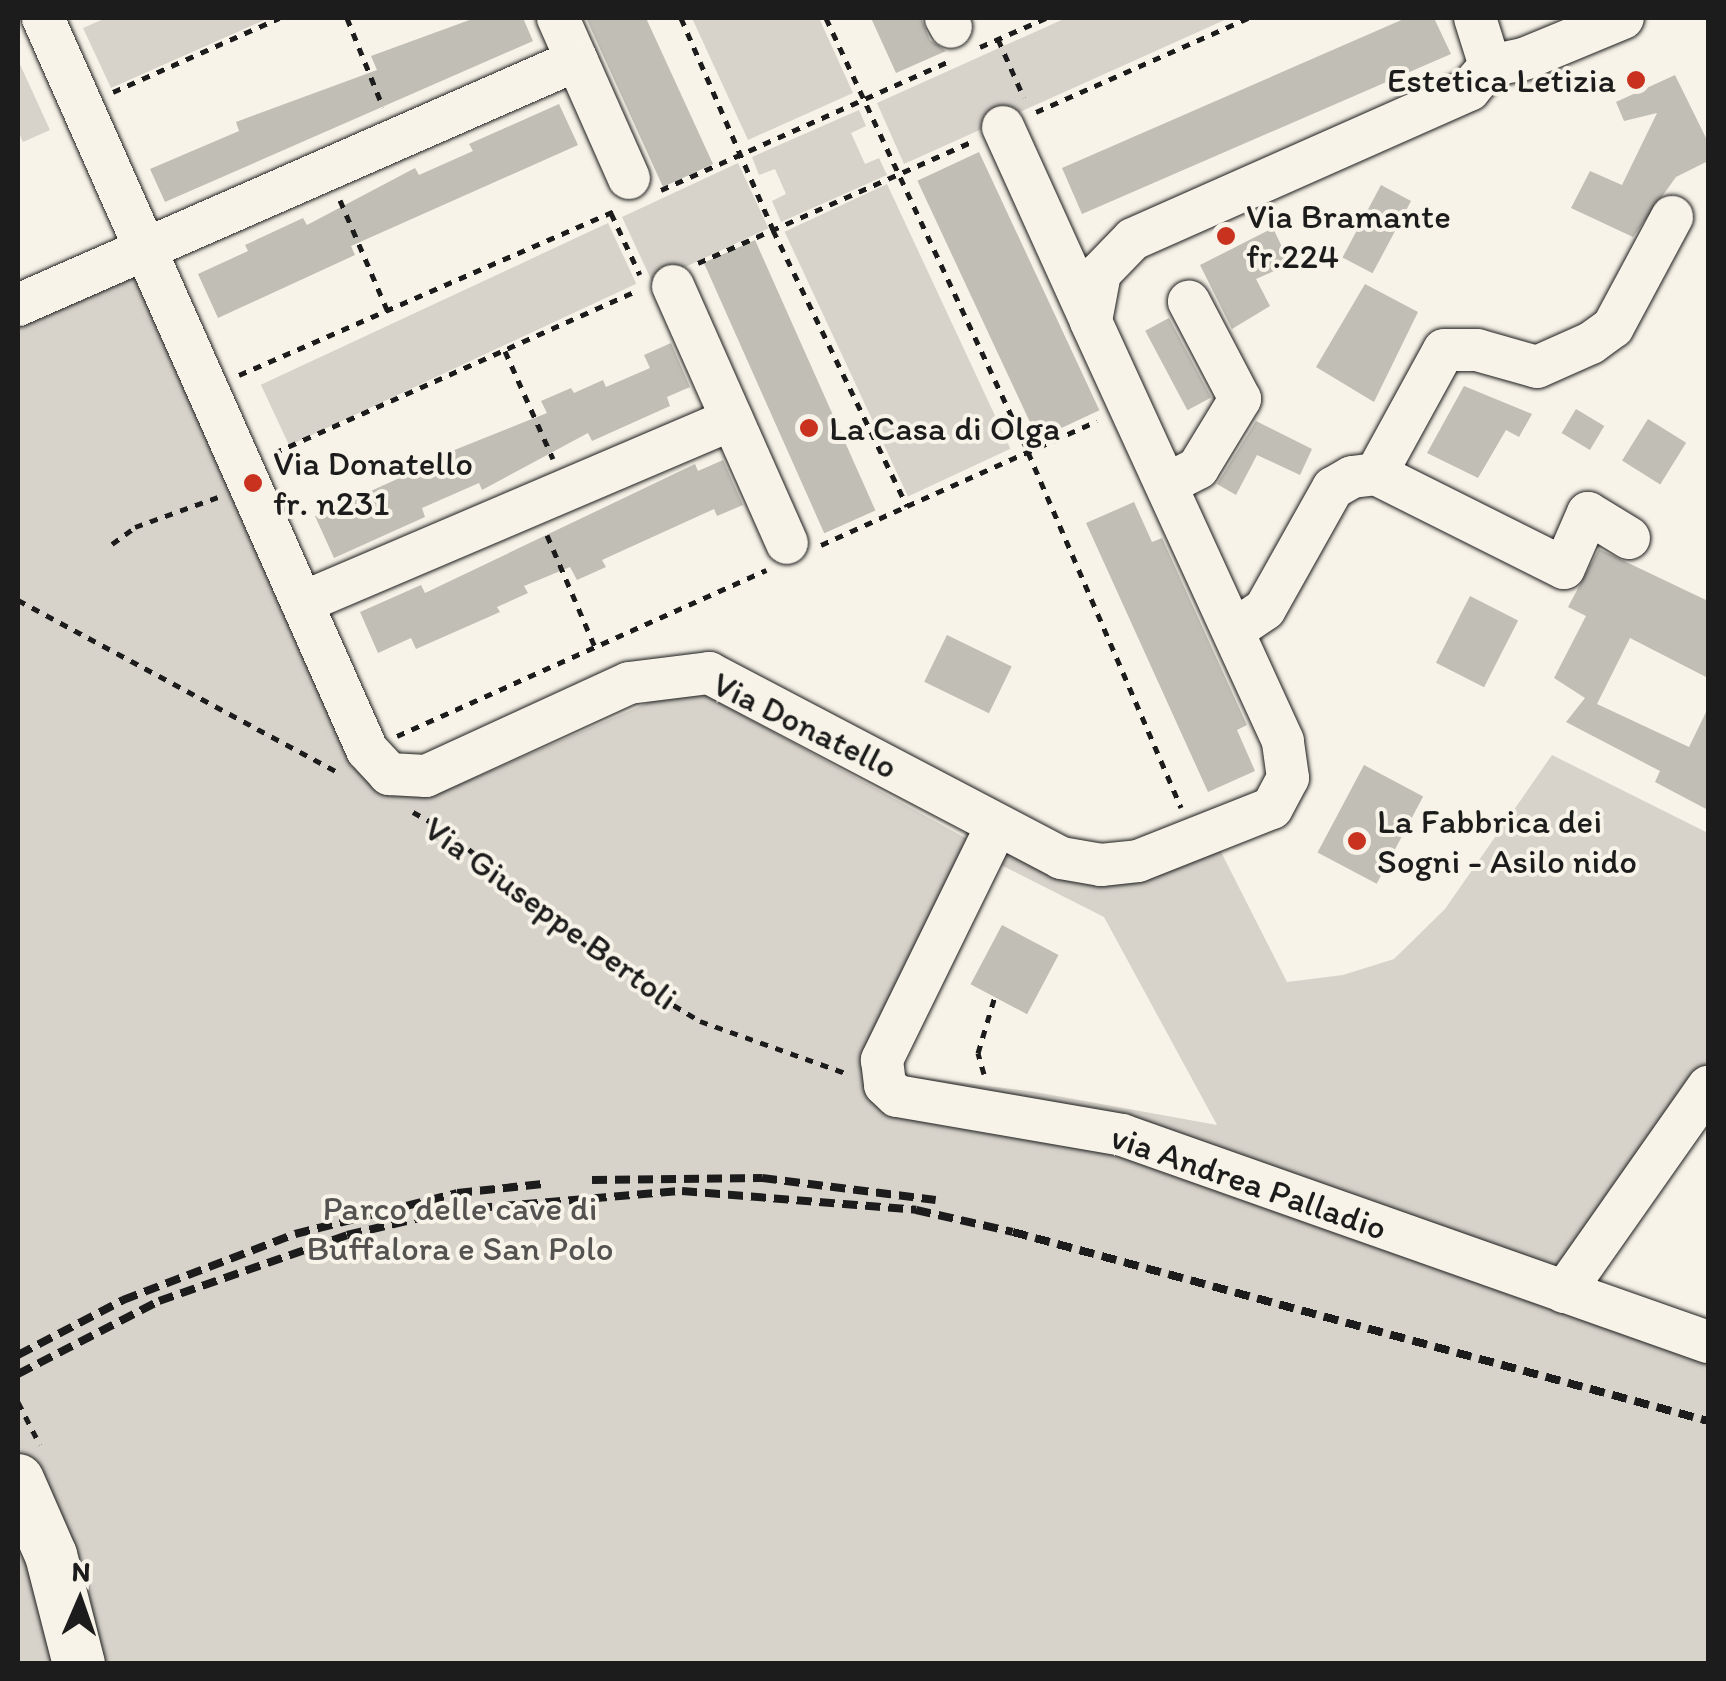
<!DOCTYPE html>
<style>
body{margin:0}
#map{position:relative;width:1726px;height:1681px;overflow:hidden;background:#f7f3e8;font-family:Itim,sans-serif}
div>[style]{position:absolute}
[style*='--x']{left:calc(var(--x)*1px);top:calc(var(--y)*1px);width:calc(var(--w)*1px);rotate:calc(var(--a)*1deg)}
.green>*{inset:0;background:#d7d3cb;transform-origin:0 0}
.building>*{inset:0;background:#c0beb5;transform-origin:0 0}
.path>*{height:5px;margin-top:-2.5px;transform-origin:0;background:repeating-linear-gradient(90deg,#1c1c1c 0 8px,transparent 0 16px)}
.roads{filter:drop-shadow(0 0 2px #1c1c1c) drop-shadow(0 0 2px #1c1c1c)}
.minor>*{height:42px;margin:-21px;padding:0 21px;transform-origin:21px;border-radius:21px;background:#f7f3e8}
.major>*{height:52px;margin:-26px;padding:0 26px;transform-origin:26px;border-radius:26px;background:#f7f3e8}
.rail>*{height:8px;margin-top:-4px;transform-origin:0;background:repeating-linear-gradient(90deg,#1c1c1c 0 15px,transparent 0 23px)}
.dots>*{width:28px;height:28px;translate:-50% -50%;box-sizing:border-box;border:5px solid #f7f3e8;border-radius:50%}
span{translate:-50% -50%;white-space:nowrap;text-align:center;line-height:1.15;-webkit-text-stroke:8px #f7f3e8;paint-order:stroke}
.poi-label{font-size:35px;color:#1c1c1c}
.right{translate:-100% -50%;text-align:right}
.left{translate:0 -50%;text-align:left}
.street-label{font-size:35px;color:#1c1c1c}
.park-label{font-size:35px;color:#545351}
.frame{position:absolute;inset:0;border:20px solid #1c1c1c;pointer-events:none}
.north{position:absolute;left:30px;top:1551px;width:100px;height:100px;-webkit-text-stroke:8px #f7f3e8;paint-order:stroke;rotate:2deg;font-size:28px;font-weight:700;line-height:40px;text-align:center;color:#1c1c1c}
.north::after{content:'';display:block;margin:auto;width:35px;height:45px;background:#1c1c1c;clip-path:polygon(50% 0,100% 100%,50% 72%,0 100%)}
</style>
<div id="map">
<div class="green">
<i style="clip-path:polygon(106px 18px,269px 18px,111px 88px,83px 28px)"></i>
<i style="clip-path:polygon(692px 18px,819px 18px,853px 93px,748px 140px)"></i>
<i style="clip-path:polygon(1066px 18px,1229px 18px,904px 164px,877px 103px)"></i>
<i style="clip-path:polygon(18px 60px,50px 130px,23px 142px,18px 131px)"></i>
<i style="clip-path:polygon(859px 110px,866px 126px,851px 133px,865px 164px,879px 158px,887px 175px,781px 222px,772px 201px,786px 194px,775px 169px,759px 175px,752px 157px)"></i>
<i style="left:738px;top:163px;width:72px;height:128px;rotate:65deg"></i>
<i style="left:887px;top:184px;width:292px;height:113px;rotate:65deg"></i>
<i style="left:608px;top:223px;width:67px;height:383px;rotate:65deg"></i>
<i style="clip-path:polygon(136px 272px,357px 762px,451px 788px,657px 699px,706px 695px,971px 841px,869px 1071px,1035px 1092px,1217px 1125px,1104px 917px,999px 864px,1008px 850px,1217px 844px,1287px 982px,1343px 975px,1394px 959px,1445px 909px,1552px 755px,1708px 833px,1708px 1078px,1555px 1305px,1708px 1358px,1708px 1663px,18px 1663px,18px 322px)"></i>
</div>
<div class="building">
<i style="clip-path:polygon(475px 18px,523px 18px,533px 41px,165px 202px,150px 169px,239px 131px,236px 122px,377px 70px,371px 56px)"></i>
<i style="clip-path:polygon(586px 18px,646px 18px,713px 164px,663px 187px)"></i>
<i style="clip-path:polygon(871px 18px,921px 18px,930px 40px,946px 51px,896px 73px)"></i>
<i style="clip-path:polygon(1406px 18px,1434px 18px,1451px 54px,1082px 214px,1062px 168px)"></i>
<i style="clip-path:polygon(1675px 75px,1708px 142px,1708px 161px,1676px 177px,1633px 237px,1571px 208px,1590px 171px,1622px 185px,1657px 113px,1624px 121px,1616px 102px)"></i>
<i style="clip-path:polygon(559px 104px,578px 145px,351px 246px,355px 255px,218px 318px,198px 274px,248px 251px,245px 245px,303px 218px,307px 225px,415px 168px,419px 175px,473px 151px,469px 144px)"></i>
<i style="left:979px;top:152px;width:285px;height:68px;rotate:65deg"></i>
<i style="left:1381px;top:185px;width:34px;height:82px;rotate:28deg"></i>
<i style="clip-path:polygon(1273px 228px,1290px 264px,1256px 279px,1270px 306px,1232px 329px,1200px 265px)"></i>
<i style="left:755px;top:240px;width:296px;height:56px;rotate:66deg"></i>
<i style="clip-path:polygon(1365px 284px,1418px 312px,1374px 402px,1316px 367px)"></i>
<i style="left:1169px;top:318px;width:90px;height:27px;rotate:62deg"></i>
<i style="clip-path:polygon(671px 343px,690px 387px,667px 397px,670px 406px,592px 441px,588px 433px,482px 490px,479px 483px,422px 508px,425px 517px,334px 558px,315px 516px,404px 476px,402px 471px,547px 413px,541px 401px,571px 388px,574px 393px,603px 380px,606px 387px,650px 368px,644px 355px)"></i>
<i style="clip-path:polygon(1464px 386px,1532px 414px,1519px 437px,1506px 430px,1478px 478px,1427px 453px)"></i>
<i style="left:1576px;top:409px;width:33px;height:28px;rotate:31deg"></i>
<i style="left:1648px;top:419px;width:45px;height:49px;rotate:32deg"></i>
<i style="clip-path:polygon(1256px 421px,1312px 449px,1300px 475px,1257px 455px,1236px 495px,1217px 484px)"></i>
<i style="clip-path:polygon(723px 460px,743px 505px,717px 516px,714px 509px,602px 560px,606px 567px,577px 580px,570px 567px,524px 586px,528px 593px,497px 607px,500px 612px,416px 649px,411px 638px,378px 653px,360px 612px,421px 585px,425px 593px,695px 464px,698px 471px)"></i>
<i style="clip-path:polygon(1134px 502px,1152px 542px,1162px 538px,1247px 725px,1237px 730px,1255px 771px,1208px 792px,1086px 523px)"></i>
<i style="clip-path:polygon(1599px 549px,1708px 601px,1708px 678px,1630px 638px,1597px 704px,1689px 747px,1708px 708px,1708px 810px,1655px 782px,1660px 771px,1566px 722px,1585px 698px,1554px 678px,1586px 616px,1568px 607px)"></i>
<i style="left:1470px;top:596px;width:54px;height:75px;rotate:27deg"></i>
<i style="left:947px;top:635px;width:72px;height:52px;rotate:26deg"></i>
<i style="left:1364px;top:765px;width:67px;height:99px;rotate:28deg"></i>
<i style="left:1002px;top:925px;width:64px;height:67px;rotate:28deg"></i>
</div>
<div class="path">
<i style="--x:347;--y:18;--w:96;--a:68"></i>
<i style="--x:681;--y:18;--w:231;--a:66.5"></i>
<i style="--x:773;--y:230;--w:307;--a:64.1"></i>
<i style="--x:907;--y:506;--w:208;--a:-24.1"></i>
<i style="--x:826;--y:18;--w:479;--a:65"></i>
<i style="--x:1028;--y:452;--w:387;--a:66.7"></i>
<i style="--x:998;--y:39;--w:64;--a:66.2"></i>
<i style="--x:980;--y:47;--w:72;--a:-23.7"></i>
<i style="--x:113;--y:92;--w:182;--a:-24"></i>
<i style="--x:1036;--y:112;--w:232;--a:-23.9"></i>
<i style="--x:661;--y:190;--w:313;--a:-24.1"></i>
<i style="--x:340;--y:200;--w:122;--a:66.8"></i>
<i style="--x:611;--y:213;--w:68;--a:64.9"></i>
<i style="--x:698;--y:263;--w:299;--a:-23.9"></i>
<i style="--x:505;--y:351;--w:118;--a:66"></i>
<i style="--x:239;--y:375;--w:409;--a:-23.6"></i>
<i style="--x:274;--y:453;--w:399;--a:-24.1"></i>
<i style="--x:547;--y:535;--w:122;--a:66.8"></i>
<i style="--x:112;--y:544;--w:29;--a:-36"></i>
<i style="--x:135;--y:527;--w:88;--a:-19.9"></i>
<i style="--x:821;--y:545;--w:94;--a:-24.4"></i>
<i style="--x:18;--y:600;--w:362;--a:28.3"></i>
<i style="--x:397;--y:736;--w:405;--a:-24.2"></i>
<i style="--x:413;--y:812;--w:35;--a:29"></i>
<i style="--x:444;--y:829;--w:226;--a:39.3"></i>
<i style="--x:619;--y:972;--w:95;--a:31.2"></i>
<i style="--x:700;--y:1021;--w:157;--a:19.7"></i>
<i style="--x:984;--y:1074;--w:22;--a:-106"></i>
<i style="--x:978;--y:1053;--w:59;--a:-73.4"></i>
<i style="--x:18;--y:1402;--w:48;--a:62.9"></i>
</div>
<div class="roads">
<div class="minor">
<i style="--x:43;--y:18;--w:800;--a:66.12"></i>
<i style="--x:367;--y:750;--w:33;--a:47"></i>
<i style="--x:389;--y:774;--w:37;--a:3"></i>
<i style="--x:426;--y:776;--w:223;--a:-24.6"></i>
<i style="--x:629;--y:683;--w:81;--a:-7.1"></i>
<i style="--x:709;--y:673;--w:398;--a:27.7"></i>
<i style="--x:1061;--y:858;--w:41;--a:9.9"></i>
<i style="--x:1101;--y:865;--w:37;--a:-6"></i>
<i style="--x:1138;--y:861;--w:144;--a:-21.6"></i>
<i style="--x:1272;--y:808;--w:34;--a:-62"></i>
<i style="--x:1288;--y:778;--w:37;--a:-98"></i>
<i style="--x:1283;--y:741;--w:462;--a:-114.6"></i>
<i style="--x:1091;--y:321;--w:49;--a:-79.4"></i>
<i style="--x:1100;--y:273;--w:47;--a:-45.9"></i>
<i style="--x:1133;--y:239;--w:368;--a:-23.9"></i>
<i style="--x:1469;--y:90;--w:32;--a:-49"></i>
<i style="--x:1490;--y:66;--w:35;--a:-12"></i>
<i style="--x:1524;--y:59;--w:107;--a:-22.5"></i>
<i style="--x:558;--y:18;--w:175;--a:66.1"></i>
<i style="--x:946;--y:18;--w:10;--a:61"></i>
<i style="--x:1475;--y:18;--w:50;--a:72.6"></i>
<i style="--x:1003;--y:127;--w:213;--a:65.6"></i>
<i style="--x:673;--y:286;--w:281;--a:66.1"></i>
<i style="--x:18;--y:305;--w:610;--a:-23.67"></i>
<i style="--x:1376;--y:474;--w:141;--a:-61.3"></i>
<i style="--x:1444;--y:350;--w:33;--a:0"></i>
<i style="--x:1477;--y:350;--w:62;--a:15.8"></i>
<i style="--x:1537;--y:367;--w:59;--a:-24"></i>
<i style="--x:1591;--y:343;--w:27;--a:-36"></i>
<i style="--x:1613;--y:327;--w:125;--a:-61.8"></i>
<i style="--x:1167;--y:484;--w:35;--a:-27"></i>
<i style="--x:1198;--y:468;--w:81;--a:-58.7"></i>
<i style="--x:1240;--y:399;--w:110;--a:-117.7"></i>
<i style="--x:306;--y:601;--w:463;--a:-23.1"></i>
<i style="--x:1234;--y:630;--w:37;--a:-34"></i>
<i style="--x:1265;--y:609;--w:139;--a:-60.7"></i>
<i style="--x:1333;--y:488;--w:22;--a:-30"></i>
<i style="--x:1352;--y:477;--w:24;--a:-7"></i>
<i style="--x:1376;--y:474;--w:210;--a:26.6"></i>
<i style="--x:1564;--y:568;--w:60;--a:-66.4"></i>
<i style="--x:1588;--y:513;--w:48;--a:31.4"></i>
<i style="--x:997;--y:825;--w:262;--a:116.1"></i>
<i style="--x:882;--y:1060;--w:25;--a:83"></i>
<i style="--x:885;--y:1085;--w:16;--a:43"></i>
<i style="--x:897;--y:1096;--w:228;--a:9.8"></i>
<i style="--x:1122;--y:1135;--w:621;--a:19.46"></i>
<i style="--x:1564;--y:1292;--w:251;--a:-54.9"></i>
</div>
<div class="major">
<i style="--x:18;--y:1480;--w:82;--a:66.3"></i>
<i style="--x:51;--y:1555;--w:113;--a:75.6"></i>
</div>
</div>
<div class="rail">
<i style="--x:592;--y:1180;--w:170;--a:-0.7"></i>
<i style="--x:762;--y:1178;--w:175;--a:7.2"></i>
<i style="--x:18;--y:1355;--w:119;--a:-27.6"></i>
<i style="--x:123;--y:1300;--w:184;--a:-21"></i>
<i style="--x:295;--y:1234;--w:167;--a:-14.2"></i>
<i style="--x:457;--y:1193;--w:86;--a:-6"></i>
<i style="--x:18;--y:1374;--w:159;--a:-27.4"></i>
<i style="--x:159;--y:1301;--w:199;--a:-19.3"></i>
<i style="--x:347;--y:1235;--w:110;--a:-13.2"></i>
<i style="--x:454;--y:1210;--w:229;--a:-4.8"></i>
<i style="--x:682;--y:1191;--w:235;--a:4.6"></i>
<i style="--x:916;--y:1210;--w:99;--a:12.8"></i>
<i style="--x:1013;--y:1232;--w:720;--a:15.21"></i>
</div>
<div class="dots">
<i style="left:1636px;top:80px;background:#c8321e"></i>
<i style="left:1226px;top:236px;background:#c8321e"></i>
<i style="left:809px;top:428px;background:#c8321e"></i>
<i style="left:253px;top:483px;background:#c8321e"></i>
<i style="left:1357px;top:841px;background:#c8321e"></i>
</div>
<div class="poi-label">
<span class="right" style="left:1616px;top:80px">Estetica Letizia</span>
<span class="left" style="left:1246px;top:236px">Via Bramante<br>fr.224</span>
<span class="left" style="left:829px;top:428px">La Casa di Olga</span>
<span class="left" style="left:273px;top:483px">Via Donatello<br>fr. n231</span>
<span class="left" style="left:1377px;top:841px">La Fabbrica dei<br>Sogni - Asilo nido</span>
</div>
<div class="street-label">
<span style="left:805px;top:725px;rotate:26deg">Via Donatello</span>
<span style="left:551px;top:913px;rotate:36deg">Via Giuseppe Bertoli</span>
<span style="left:1249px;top:1182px;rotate:19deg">via Andrea Palladio</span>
</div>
<div class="park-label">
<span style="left:460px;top:1228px">Parco delle cave di<br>Buffalora e San Polo</span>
</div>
<div class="frame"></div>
<div class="north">N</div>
</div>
